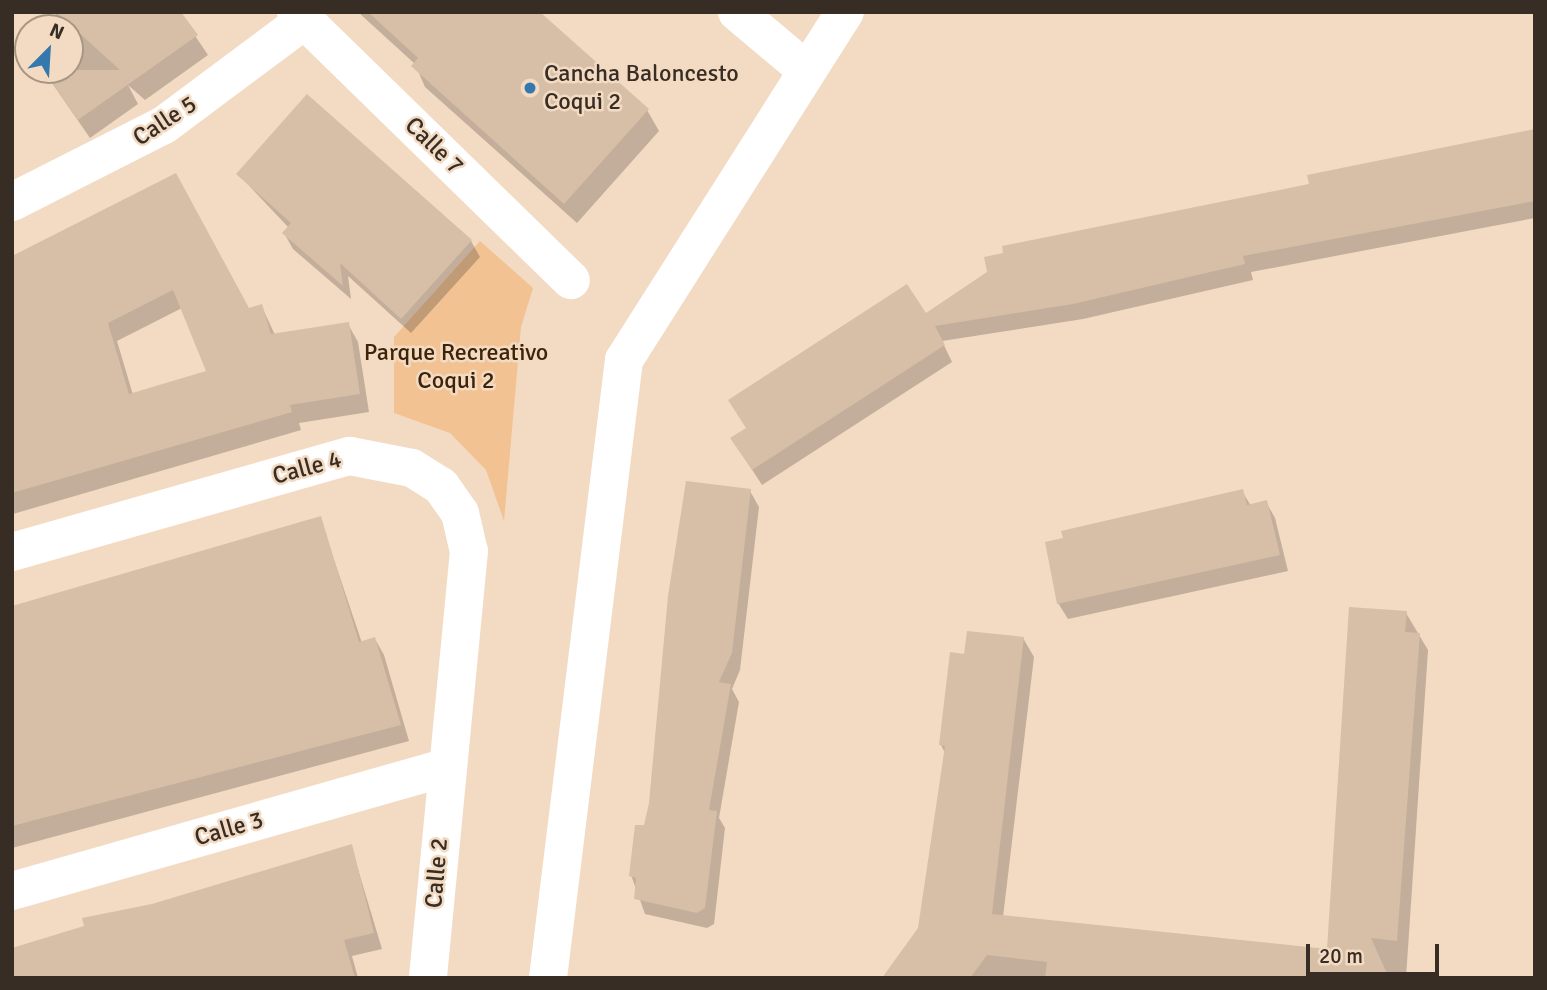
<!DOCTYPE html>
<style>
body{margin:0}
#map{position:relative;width:1547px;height:990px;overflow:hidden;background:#f3dac2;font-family:Signika,sans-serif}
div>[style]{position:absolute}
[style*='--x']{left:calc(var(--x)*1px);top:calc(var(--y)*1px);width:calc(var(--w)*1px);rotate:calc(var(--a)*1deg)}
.green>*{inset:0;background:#f2c293}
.shadow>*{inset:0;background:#0003}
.building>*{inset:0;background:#d6bea7}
.minor>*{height:38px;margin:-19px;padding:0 19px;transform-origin:19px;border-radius:19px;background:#fff}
.dots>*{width:19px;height:19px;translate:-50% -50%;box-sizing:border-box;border:4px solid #f3dac2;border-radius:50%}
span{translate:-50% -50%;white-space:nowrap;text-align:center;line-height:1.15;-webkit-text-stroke:5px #f3dac2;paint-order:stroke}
.poi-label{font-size:24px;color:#372d24}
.left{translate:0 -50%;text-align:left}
.street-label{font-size:24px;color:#372d24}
.park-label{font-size:24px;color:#3d2408}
.frame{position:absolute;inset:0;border:14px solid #372d24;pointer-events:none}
.north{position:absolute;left:14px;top:14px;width:70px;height:70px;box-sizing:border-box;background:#f3dac2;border:2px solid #a89583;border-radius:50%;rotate:24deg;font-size:19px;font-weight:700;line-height:28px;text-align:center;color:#372d24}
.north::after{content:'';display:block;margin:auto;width:24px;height:32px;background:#3578ae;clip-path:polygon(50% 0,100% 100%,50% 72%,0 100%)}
.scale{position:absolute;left:1306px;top:944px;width:133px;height:32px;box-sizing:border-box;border:4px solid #372d24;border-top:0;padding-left:9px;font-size:21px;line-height:24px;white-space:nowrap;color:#372d24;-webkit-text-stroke:5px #f3dac2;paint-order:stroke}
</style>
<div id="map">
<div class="green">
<i style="clip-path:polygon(480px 241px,533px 288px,521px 327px,504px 521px,486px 470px,450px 433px,394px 413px,394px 337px)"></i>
</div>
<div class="shadow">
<i style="clip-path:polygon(53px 12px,179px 12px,208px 55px,145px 100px,128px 85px,138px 104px,90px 138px,43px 70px,70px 70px,70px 28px)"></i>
<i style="clip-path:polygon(358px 12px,538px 12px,647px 110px,659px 131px,577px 223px,425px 87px,415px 64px)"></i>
<i style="clip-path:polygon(1535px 131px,1535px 218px,1251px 272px,1253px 280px,1083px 319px,942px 341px,952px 362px,762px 485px,742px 454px,926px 315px,1311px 185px)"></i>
<i style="clip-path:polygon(238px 174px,471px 241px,480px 257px,411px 333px,348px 276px,351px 299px,293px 249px,284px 233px,289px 228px)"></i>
<i style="clip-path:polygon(evenodd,30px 252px,249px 310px,262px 307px,275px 335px,348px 324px,358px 342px,369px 412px,299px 423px,301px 430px,13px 514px,12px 522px,12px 257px,30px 252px,182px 308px,208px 372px,133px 395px,117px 341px,182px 308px)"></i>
<i style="clip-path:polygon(750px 491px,759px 507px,740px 670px,732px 689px,739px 702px,719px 818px,725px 828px,714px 924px,707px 928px,645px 914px,631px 875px)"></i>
<i style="clip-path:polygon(1242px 491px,1251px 506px,1266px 502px,1275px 518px,1288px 571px,1068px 619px,1058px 603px)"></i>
<i style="clip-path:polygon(320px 518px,362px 643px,375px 639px,384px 655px,409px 741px,12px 848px,12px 609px)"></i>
<i style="clip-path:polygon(1406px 613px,1428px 650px,1406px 978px,1330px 978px,1329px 951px)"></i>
<i style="clip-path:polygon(1023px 638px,1034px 657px,1003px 917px,1273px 978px,894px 978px,920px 929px,945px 753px,941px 745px,966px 656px)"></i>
<i style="clip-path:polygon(351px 846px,382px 949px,352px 956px,358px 978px,12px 978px,153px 906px)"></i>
</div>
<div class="building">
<i style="clip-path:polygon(56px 12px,181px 12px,198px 35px,78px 120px,43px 70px,120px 70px)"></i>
<i style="clip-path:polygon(368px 12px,540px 12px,649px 109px,564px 204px,411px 66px,418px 58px)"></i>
<i style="clip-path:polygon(307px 94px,472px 240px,401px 319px,340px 263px,343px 286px,282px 233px,291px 223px,236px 174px)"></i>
<i style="clip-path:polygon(1535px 129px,1535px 201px,1243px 256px,1245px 264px,1073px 304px,935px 326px,945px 345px,752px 470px,730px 438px,746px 428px,728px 400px,907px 284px,926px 313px,987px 272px,984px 257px,1003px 253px,1002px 246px,1309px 184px,1307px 175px)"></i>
<i style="clip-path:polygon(evenodd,176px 173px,249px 308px,262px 304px,271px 334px,349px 322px,360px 394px,290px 405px,292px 412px,12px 493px,12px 256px,176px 173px,173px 290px,206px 371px,129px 394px,108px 323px,173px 290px)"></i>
<i style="clip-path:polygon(686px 481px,751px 489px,732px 653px,719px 682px,731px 684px,709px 810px,717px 811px,705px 908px,697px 913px,634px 899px,636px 878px,629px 876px,635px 825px,644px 825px,649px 803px,668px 596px)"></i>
<i style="clip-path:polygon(1243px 489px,1247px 505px,1267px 500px,1280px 555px,1057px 604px,1045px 542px,1063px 538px,1061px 531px)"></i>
<i style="clip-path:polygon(321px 516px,359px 642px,375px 637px,401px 725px,12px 826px,12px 606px)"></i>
<i style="clip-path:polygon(1349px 607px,1407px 611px,1405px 632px,1420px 633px,1397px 941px,1371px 938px,1389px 978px,1045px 978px,1047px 962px,987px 955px,970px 978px,882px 978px,918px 928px,945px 746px,939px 745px,950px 652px,964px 654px,967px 631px,1024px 637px,992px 914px,1327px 949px)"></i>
<i style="clip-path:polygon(352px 844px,374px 933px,344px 940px,355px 978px,12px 978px,12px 948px,84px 926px,82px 918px,152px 904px)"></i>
</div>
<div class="minor">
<i style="--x:296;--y:12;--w:384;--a:44.3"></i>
<i style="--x:737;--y:12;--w:89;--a:40"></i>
<i style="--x:12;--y:202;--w:170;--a:-26.9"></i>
<i style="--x:164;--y:125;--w:176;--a:-36.7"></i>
<i style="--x:12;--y:552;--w:351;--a:-15.9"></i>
<i style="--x:350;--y:456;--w:63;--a:11"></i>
<i style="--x:412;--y:468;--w:34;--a:32"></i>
<i style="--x:441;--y:486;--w:33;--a:55"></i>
<i style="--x:460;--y:513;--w:39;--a:77"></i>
<i style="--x:469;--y:551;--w:429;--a:95.5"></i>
<i style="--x:12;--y:891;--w:452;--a:-15.9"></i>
<i style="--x:548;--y:978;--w:623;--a:-82.99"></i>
<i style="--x:624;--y:360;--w:412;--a:-57.6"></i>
</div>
<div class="dots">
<i style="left:530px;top:88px;background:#3578ae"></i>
</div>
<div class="poi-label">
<span class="left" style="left:544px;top:88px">Cancha Baloncesto<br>Coqui 2</span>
</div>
<div class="street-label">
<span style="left:165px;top:121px;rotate:-33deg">Calle 5</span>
<span style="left:434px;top:146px;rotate:44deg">Calle 7</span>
<span style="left:307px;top:468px;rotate:-15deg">Calle 4</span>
<span style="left:229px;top:829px;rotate:-16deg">Calle 3</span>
<span style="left:437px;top:873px;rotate:-85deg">Calle 2</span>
</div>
<div class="park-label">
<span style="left:456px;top:367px">Parque Recreativo<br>Coqui 2</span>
</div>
<div class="frame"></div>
<div class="north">N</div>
<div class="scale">20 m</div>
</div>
